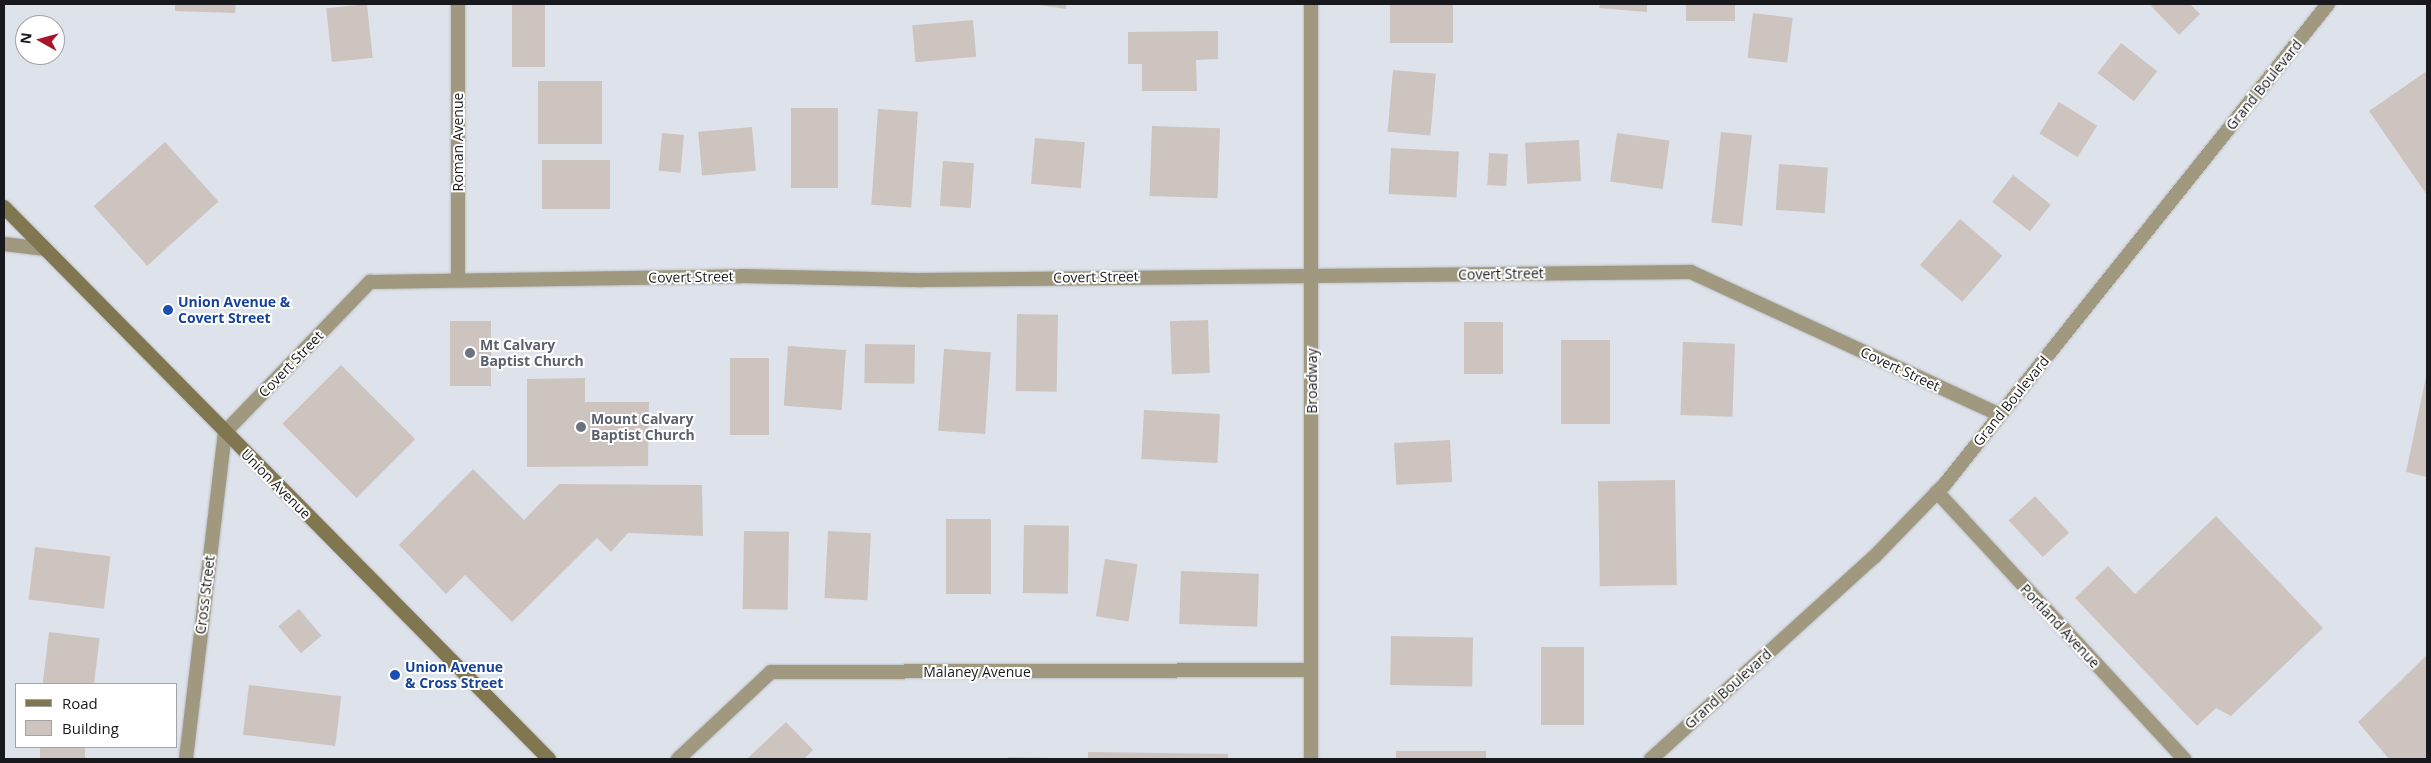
<!DOCTYPE html>
<style>
body{margin:0}
#map{position:relative;width:2431px;height:763px;overflow:hidden;background:#dee2ea;font-family:"Open Sans",sans-serif}
div>[style]{position:absolute}
[style*='--x']{left:calc(var(--x)*1px);top:calc(var(--y)*1px);width:calc(var(--w)*1px);rotate:calc(var(--a)*1deg)}
.building>*{inset:0;background:#cdc4c0;transform-origin:0 0}
.roads{filter:drop-shadow(0 0 1px #babec5) drop-shadow(0 0 1px #babec5)}
.minor>*{height:14px;margin:-7px;padding:0 7px;transform-origin:7px;border-radius:7px;background:#a0997f}
.tertiary>*{height:14px;margin:-7px;padding:0 7px;transform-origin:7px;border-radius:7px;background:#a0997f}
.secondary>*{height:14px;margin:-7px;padding:0 7px;transform-origin:7px;border-radius:7px;background:#80764f}
.dots>*{width:14px;height:14px;translate:-50% -50%;box-sizing:border-box;border:2px solid #fff;border-radius:50%}
span{translate:-50% -50%;white-space:nowrap;text-align:center;line-height:1.15;-webkit-text-stroke:4px #fff;paint-order:stroke}
.street-label{font-size:14px;color:#18191c}
.transit-label{font-size:14px;color:#164399;font-weight:700}
.left{translate:0 -50%;text-align:left}
.worship-label{font-size:14px;color:#5b616d;font-weight:700}
.frame{position:absolute;inset:0;border:5px solid #18191c;pointer-events:none}
.legend{position:absolute;left:15px;top:683px;width:162px;height:65px;box-sizing:border-box;background:#fff;border:1px solid #a3a3a4;margin:0;padding:6px 9px;list-style:none;font-size:15px;color:#18191c}
.legend li{display:flex;align-items:center;gap:10px;height:25px}
.legend b{width:25px;border:1px solid #a3a3a4}
.north{position:absolute;left:15px;top:15px;width:50px;height:50px;box-sizing:border-box;background:#fff;border:1px solid #a3a3a4;border-radius:50%;rotate:277deg;font-size:14px;font-weight:700;line-height:20px;text-align:center;color:#18191c}
.north::after{content:'';display:block;margin:auto;width:18px;height:22px;background:#ab1529;clip-path:polygon(50% 0,100% 100%,50% 72%,0 100%)}
</style>
<div id="map">
<div class="building">
<i style="clip-path:polygon(175px 4px,236px 4px,235px 13px,175px 11px)"></i>
<i style="left:367px;top:4px;width:54px;height:41px;rotate:84deg"></i>
<i style="left:512px;top:4px;width:33px;height:63px"></i>
<i style="clip-path:polygon(1033px 4px,1066px 4px,1066px 9px)"></i>
<i style="left:1390px;top:4px;width:63px;height:39px"></i>
<i style="clip-path:polygon(1600px 4px,1647px 4px,1647px 12px,1599px 8px)"></i>
<i style="left:1686px;top:4px;width:49px;height:17px"></i>
<i style="clip-path:polygon(2153px 4px,2190px 4px,2200px 14px,2179px 35px,2151px 6px)"></i>
<i style="left:1753px;top:13px;width:40px;height:45px;rotate:7deg"></i>
<i style="left:973px;top:20px;width:37px;height:61px;rotate:85deg"></i>
<i style="clip-path:polygon(1218px 31px,1218px 59px,1196px 60px,1197px 91px,1142px 91px,1142px 64px,1128px 64px,1128px 32px)"></i>
<i style="left:2121px;top:43px;width:46px;height:38px;rotate:38deg"></i>
<i style="left:1393px;top:70px;width:43px;height:62px;rotate:5deg"></i>
<i style="clip-path:polygon(2427px 71px,2427px 195px,2369px 111px)"></i>
<i style="left:538px;top:81px;width:64px;height:63px"></i>
<i style="left:2059px;top:102px;width:45px;height:37px;rotate:32deg"></i>
<i style="left:791px;top:108px;width:47px;height:80px"></i>
<i style="left:878px;top:109px;width:40px;height:96px;rotate:4deg"></i>
<i style="left:1152px;top:126px;width:68px;height:70px;rotate:2deg"></i>
<i style="left:752px;top:127px;width:44px;height:54px;rotate:85deg"></i>
<i style="left:1721px;top:132px;width:31px;height:91px;rotate:6deg"></i>
<i style="left:662px;top:133px;width:22px;height:38px;rotate:5deg"></i>
<i style="left:1617px;top:133px;width:53px;height:49px;rotate:8deg"></i>
<i style="left:1035px;top:138px;width:50px;height:46px;rotate:5deg"></i>
<i style="left:1579px;top:140px;width:41px;height:54px;rotate:87deg"></i>
<i style="left:165px;top:142px;width:80px;height:96px;rotate:48deg"></i>
<i style="left:1391px;top:148px;width:68px;height:46px;rotate:3deg"></i>
<i style="left:1489px;top:153px;width:19px;height:32px;rotate:3deg"></i>
<i style="left:542px;top:160px;width:68px;height:49px"></i>
<i style="left:943px;top:161px;width:31px;height:45px;rotate:4deg"></i>
<i style="left:1779px;top:164px;width:49px;height:46px;rotate:4deg"></i>
<i style="left:2013px;top:175px;width:48px;height:34px;rotate:38deg"></i>
<i style="left:1960px;top:219px;width:56px;height:61px;rotate:41deg"></i>
<i style="left:1017px;top:314px;width:41px;height:77px;rotate:1deg"></i>
<i style="left:1208px;top:320px;width:53px;height:38px;rotate:88deg"></i>
<i style="left:450px;top:321px;width:41px;height:65px"></i>
<i style="left:1464px;top:322px;width:39px;height:52px"></i>
<i style="left:1561px;top:340px;width:49px;height:84px"></i>
<i style="left:1683px;top:342px;width:52px;height:73px;rotate:2deg"></i>
<i style="left:865px;top:344px;width:50px;height:39px;rotate:1deg"></i>
<i style="left:788px;top:346px;width:58px;height:60px;rotate:4deg"></i>
<i style="left:944px;top:349px;width:47px;height:82px;rotate:4deg"></i>
<i style="left:730px;top:358px;width:39px;height:77px"></i>
<i style="left:341px;top:365px;width:105px;height:83px;rotate:45deg"></i>
<i style="clip-path:polygon(2427px 372px,2427px 477px,2406px 472px)"></i>
<i style="clip-path:polygon(585px 378px,585px 402px,649px 402px,648px 466px,527px 467px,527px 379px)"></i>
<i style="left:1144px;top:410px;width:76px;height:49px;rotate:3deg"></i>
<i style="left:1450px;top:440px;width:42px;height:56px;rotate:87deg"></i>
<i style="clip-path:polygon(473px 469px,524px 520px,559px 484px,702px 485px,703px 536px,628px 533px,611px 552px,597px 538px,512px 622px,465px 575px,446px 594px,399px 545px)"></i>
<i style="left:1675px;top:480px;width:105px;height:77px;rotate:89deg"></i>
<i style="left:2035px;top:496px;width:50px;height:36px;rotate:47deg"></i>
<i style="clip-path:polygon(2216px 516px,2323px 628px,2231px 716px,2216px 708px,2197px 726px,2075px 598px,2108px 566px,2135px 594px)"></i>
<i style="left:946px;top:519px;width:45px;height:75px"></i>
<i style="left:1024px;top:525px;width:45px;height:68px;rotate:1deg"></i>
<i style="left:744px;top:531px;width:45px;height:78px;rotate:1deg"></i>
<i style="left:828px;top:531px;width:43px;height:67px;rotate:3deg"></i>
<i style="left:35px;top:547px;width:76px;height:53px;rotate:7deg"></i>
<i style="left:1105px;top:559px;width:33px;height:58px;rotate:9deg"></i>
<i style="left:1181px;top:571px;width:78px;height:53px;rotate:2deg"></i>
<i style="left:299px;top:609px;width:35px;height:27px;rotate:50deg"></i>
<i style="left:49px;top:632px;width:51px;height:52px;rotate:7deg"></i>
<i style="left:1391px;top:636px;width:82px;height:49px;rotate:1deg"></i>
<i style="left:1541px;top:647px;width:43px;height:78px"></i>
<i style="clip-path:polygon(2427px 655px,2427px 759px,2389px 759px,2358px 722px)"></i>
<i style="left:249px;top:685px;width:93px;height:50px;rotate:7deg"></i>
<i style="clip-path:polygon(786px 722px,813px 750px,804px 759px,747px 759px)"></i>
<i style="left:40px;top:747px;width:45px;height:12px"></i>
<i style="left:1396px;top:751px;width:90px;height:8px"></i>
<i style="clip-path:polygon(1088px 752px,1228px 754px,1228px 759px,1088px 759px)"></i>
<i style="clip-path:polygon(1008px 757px,1056px 758px,1056px 759px,1008px 759px)"></i>
</div>
<div class="roads">
<div class="minor">
<i style="--x:458;--y:280;--w:276;--a:-90"></i>
<i style="--x:1937;--y:492;--w:364;--a:47.2"></i>
<i style="--x:186;--y:759;--w:329;--a:-83.2"></i>
<i style="--x:225;--y:432;--w:209;--a:-46"></i>
<i style="--x:370;--y:282;--w:371;--a:-0.9"></i>
<i style="--x:741;--y:276;--w:182;--a:1.3"></i>
<i style="--x:923;--y:280;--w:768;--a:-0.6"></i>
<i style="--x:1691;--y:272;--w:340;--a:24.8"></i>
<i style="--x:678;--y:759;--w:127;--a:-43.1"></i>
<i style="--x:771;--y:672;--w:539;--a:-0.21"></i>
<i style="--x:1311;--y:759;--w:755;--a:-90"></i>
</div>
<div class="tertiary">
<i style="--x:4;--y:244;--w:38;--a:7"></i>
<i style="--x:1651;--y:759;--w:301;--a:-42.2"></i>
<i style="--x:1874;--y:557;--w:102;--a:-45.8"></i>
<i style="--x:1945;--y:484;--w:614;--a:-51.41"></i>
</div>
<div class="secondary">
<i style="--x:4;--y:207;--w:776;--a:45.37"></i>
</div>
</div>
<div class="dots">
<i style="left:168px;top:310px;background:#1a4fb4"></i>
<i style="left:470px;top:353px;background:#6b7280"></i>
<i style="left:581px;top:427px;background:#6b7280"></i>
<i style="left:395px;top:675px;background:#1a4fb4"></i>
</div>
<div class="street-label">
<span style="left:2264px;top:85px;rotate:-51deg">Grand Boulevard</span>
<span style="left:458px;top:142px;rotate:-90deg">Roman Avenue</span>
<span style="left:1501px;top:274px;rotate:-1deg">Covert Street</span>
<span style="left:691px;top:277px;rotate:-1deg">Covert Street</span>
<span style="left:1096px;top:277px;rotate:-1deg">Covert Street</span>
<span style="left:291px;top:364px;rotate:-46deg">Covert Street</span>
<span style="left:1900px;top:369px;rotate:25deg">Covert Street</span>
<span style="left:1312px;top:381px;rotate:-90deg">Broadway</span>
<span style="left:2011px;top:401px;rotate:-51deg">Grand Boulevard</span>
<span style="left:276px;top:484px;rotate:45deg">Union Avenue</span>
<span style="left:205px;top:595px;rotate:-83deg">Cross Street</span>
<span style="left:2060px;top:626px;rotate:47deg">Portland Avenue</span>
<span style="left:977px;top:672px">Malaney Avenue</span>
<span style="left:1728px;top:689px;rotate:-42deg">Grand Boulevard</span>
</div>
<div class="transit-label">
<span class="left" style="left:178px;top:310px">Union Avenue &amp;<br>Covert Street</span>
<span class="left" style="left:405px;top:675px">Union Avenue<br>&amp; Cross Street</span>
</div>
<div class="worship-label">
<span class="left" style="left:480px;top:353px">Mt Calvary<br>Baptist Church</span>
<span class="left" style="left:591px;top:427px">Mount Calvary<br>Baptist Church</span>
</div>
<div class="frame"></div>
<ul class="legend">
<li><b style="height:6px;background:#80764f"></b>Road</li>
<li><b style="height:14px;background:#cdc4c0"></b>Building</li>
</ul>
<div class="north">N</div>
</div>
